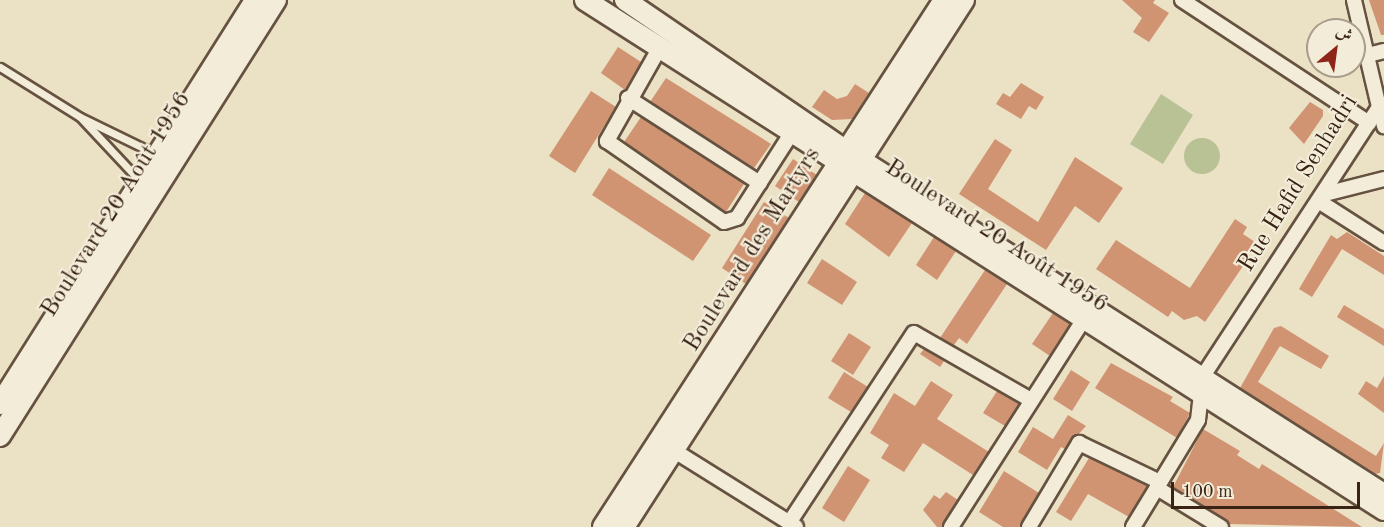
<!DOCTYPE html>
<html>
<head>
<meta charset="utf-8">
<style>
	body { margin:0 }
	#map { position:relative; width:1384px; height:527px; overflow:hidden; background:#ebe1c5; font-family:"Old Standard TT",Amiri,serif }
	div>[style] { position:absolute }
	.green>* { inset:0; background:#b9c294 }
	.round { border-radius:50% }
	.building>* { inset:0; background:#d09473 }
	.roads { filter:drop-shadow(2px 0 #665240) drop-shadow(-2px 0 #665240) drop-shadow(0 2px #665240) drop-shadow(0 -2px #665240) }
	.lane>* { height:7px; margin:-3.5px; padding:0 3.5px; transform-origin:3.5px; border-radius:3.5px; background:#f2ecd9 }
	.street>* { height:14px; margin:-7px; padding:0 7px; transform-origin:7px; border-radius:7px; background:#f2ecd9 }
	.secondary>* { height:20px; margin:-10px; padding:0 10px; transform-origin:10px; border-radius:10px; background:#f2ecd9 }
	span { translate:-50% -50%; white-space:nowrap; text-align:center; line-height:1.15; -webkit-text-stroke:4.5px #f2ecd9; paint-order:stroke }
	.street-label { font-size:24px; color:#392314 }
	.north { position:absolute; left:1306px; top:18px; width:60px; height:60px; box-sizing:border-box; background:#f2ecd9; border:2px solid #a89c8a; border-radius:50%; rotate:29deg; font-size:16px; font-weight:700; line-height:24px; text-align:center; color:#392314 }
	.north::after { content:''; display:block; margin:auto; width:21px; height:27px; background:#8f2418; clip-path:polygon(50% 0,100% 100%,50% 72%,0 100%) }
	.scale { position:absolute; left:1171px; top:482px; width:189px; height:27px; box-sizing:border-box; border:3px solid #392314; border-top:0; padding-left:8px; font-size:18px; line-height:21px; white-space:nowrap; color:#392314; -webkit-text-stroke:4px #f2ecd9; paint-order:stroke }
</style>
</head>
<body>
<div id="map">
	<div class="green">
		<i style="clip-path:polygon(1161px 94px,1193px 115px,1163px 164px,1130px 144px)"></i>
		<i class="round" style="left:1184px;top:138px;width:36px;height:36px"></i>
	</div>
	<div class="building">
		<i style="clip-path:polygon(1122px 0,1155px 0,1153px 3px,1169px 13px,1149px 42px,1133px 32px,1142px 18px)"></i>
		<i style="clip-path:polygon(1369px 0,1384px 0,1384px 35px,1381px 35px)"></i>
		<i style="clip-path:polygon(618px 47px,641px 62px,625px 90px,601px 73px)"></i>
		<i style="clip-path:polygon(666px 78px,771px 144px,754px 168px,650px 102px)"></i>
		<i style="clip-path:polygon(1021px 83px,1044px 97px,1036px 110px,1029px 106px,1021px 119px,996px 104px,1003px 93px,1010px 97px)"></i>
		<i style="clip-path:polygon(855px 84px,869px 93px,852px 119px,832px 120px,812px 107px,824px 90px,837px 99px,847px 96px)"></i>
		<i style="clip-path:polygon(591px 91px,616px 107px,575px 173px,549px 156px)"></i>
		<i style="clip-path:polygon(1310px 102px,1323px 110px,1323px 116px,1304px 144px,1289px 128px)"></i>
		<i style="clip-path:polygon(641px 117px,744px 184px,726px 212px,624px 142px)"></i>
		<i style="clip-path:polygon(995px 139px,1012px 150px,988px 189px,1038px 222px,1075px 157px,1123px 188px,1099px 223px,1075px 206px,1046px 250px,959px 194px)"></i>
		<i style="clip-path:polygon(793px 159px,817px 175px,799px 202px,775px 186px)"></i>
		<i style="clip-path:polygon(609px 168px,711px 235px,693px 261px,592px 195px)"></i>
		<i style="clip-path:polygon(865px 193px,912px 223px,889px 257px,845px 224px)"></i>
		<i style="clip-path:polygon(764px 202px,789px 218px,746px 284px,722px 268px)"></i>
		<i style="clip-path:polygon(1235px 219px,1247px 227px,1243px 234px,1258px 244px,1205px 322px,1197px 316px,1184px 320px,1172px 311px,1168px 317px,1096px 269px,1116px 240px,1190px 288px)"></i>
		<i style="clip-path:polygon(1347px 232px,1384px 256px,1384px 275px,1342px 249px,1312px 297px,1299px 289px,1331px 235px,1337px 239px)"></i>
		<i style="clip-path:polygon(934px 237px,956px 251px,937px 280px,916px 265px)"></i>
		<i style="clip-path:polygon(822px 259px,857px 282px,842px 305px,807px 283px)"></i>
		<i style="clip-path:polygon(985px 270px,1007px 284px,967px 344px,959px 338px,954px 345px,940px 338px)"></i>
		<i style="clip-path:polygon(1344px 305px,1384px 329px,1384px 346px,1337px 317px)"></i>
		<i style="clip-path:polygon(1053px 313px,1070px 324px,1050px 356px,1032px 344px)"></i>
		<i style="clip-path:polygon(1281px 326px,1329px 356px,1321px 369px,1280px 346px,1258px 382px,1376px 456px,1384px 443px,1380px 473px,1375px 474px,1240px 388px,1274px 328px)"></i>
		<i style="clip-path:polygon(849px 333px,871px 347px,853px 375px,831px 361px)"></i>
		<i style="clip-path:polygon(924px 349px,944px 361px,940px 367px,920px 354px)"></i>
		<i style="clip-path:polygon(1111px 363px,1173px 397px,1170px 401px,1190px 413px,1177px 438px,1095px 388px)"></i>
		<i style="clip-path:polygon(1071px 370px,1090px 382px,1072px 411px,1053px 399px)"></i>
		<i style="clip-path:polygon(844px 372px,868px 387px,851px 412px,828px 398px)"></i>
		<i style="clip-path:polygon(1384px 376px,1384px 413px,1358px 394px,1366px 381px,1377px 388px)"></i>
		<i style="clip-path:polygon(931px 381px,953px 395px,937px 419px,989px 452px,973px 475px,923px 443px,904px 472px,881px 458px,889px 445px,870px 433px,894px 393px,915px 406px)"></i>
		<i style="clip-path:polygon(997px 391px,1019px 404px,1005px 426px,983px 413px)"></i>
		<i style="clip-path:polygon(1068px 415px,1086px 426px,1065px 449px,1061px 447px,1047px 470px,1018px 452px,1033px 427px,1053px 439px)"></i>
		<i style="clip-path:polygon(1203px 429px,1240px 451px,1237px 455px,1259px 469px,1262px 464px,1362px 527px,1229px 524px,1173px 487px)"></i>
		<i style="clip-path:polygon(1089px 458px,1147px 486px,1129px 517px,1088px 494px,1071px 521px,1056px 512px)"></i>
		<i style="clip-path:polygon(848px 466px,870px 480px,844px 522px,822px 508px)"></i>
		<i style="clip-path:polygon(1004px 471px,1039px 493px,1020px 527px,1003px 527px,979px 512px)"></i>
		<i style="clip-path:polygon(946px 492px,958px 500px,942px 527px,937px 527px,923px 510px,934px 495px,940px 499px)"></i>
	</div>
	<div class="roads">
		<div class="lane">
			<i style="left:0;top:67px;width:94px;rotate:32deg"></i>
			<i style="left:80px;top:117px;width:85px;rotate:26deg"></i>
			<i style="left:82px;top:119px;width:85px;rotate:46.9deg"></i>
		</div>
		<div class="street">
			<i style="left:1182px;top:0;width:224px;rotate:33.3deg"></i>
			<i style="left:659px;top:49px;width:106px;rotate:119.5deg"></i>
			<i style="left:607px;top:141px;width:142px;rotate:34.7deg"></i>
			<i style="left:724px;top:222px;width:14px;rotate:-17deg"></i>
			<i style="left:737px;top:218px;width:100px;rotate:-57.3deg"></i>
			<i style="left:1368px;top:55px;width:16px;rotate:-14deg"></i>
			<i style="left:628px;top:98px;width:157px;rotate:32.8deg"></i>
			<i style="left:1379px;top:107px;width:20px;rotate:75deg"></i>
			<i style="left:1325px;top:194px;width:61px;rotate:-14.3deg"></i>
			<i style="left:1320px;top:202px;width:76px;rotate:32.6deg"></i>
			<i style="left:673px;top:450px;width:145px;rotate:32deg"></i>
			<i style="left:1157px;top:488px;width:75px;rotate:31.4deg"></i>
			<i style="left:789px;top:523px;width:227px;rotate:-56.7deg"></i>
			<i style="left:914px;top:333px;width:135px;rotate:29.8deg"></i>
			<i style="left:951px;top:527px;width:243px;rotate:-57.4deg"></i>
			<i style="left:1029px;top:527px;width:98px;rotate:-59.2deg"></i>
			<i style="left:1079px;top:443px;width:90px;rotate:25.7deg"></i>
			<i style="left:1133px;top:527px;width:125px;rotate:-58.7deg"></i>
			<i style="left:1198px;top:420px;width:44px;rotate:-83.5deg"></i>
			<i style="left:1203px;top:376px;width:321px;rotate:-56.8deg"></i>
			<i style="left:1379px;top:107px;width:110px;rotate:-103.2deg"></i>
		</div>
		<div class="secondary">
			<i style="left:585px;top:0;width:948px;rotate:32.55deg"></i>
			<i style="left:625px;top:0;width:266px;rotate:34.3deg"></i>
			<i style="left:845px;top:150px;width:639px;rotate:32.55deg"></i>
			<i style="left:0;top:404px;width:478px;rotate:-57.7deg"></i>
			<i style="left:0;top:436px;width:516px;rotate:-57.67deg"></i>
			<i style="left:603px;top:527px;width:628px;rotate:-57.09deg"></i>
			<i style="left:624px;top:527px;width:627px;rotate:-57.17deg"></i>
		</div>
	</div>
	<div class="street-label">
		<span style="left:1299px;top:184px;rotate:-58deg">Rue Hafid Senhadri</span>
		<span style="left:117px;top:205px;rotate:-58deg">Boulevard 20 Août 1956</span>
		<span style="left:996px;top:237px;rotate:33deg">Boulevard 20 Août 1956</span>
		<span style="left:753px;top:250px;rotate:-58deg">Boulevard des Martyrs</span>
	</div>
	<div class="north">ش</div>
	<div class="scale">100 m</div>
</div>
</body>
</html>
